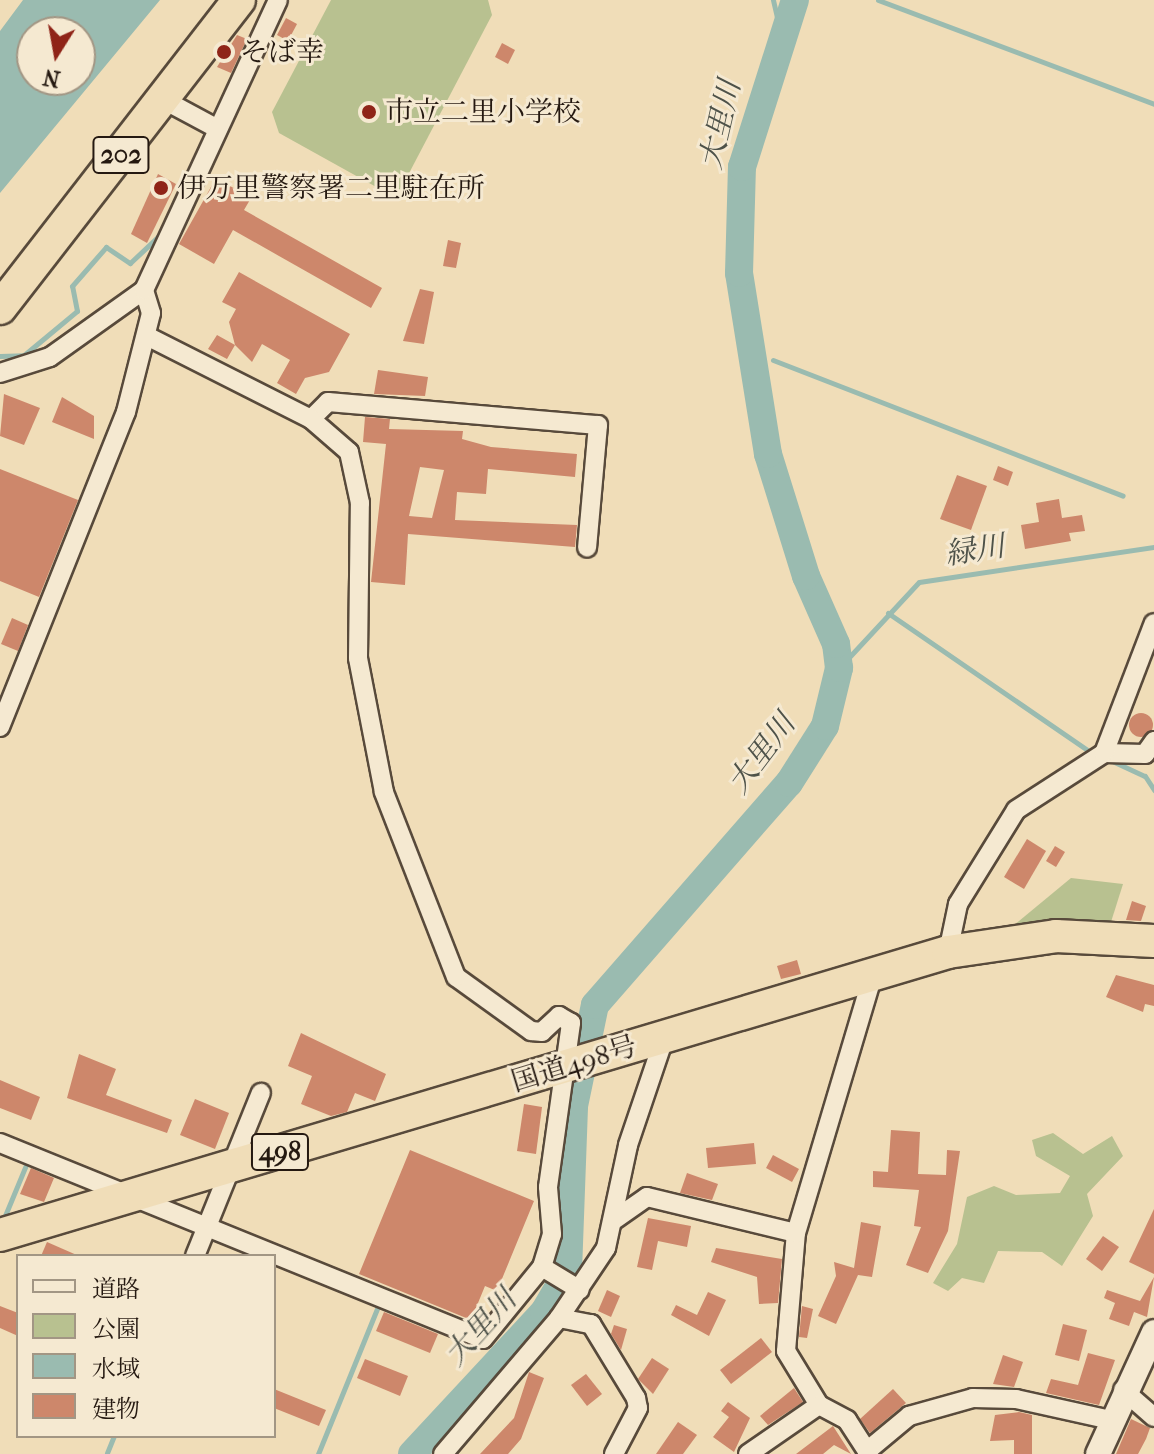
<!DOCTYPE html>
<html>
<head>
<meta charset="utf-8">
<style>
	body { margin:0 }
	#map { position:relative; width:1154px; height:1454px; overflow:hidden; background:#f0ddb8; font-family:"IM FELL French Canon","Noto Serif JP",serif }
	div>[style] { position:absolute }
	.green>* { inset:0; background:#b8c190 }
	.water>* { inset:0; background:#9abbb0 }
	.stream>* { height:5px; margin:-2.5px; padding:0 2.5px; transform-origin:2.5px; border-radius:2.5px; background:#9abbb0 }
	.river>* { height:28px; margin:-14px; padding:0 14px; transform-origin:14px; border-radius:14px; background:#9abbb0 }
	.building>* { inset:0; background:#cd876b }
	.round { border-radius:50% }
	.roads { filter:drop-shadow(2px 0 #584a3b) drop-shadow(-2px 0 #584a3b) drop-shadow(0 2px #584a3b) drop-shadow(0 -2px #584a3b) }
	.street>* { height:18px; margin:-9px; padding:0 9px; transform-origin:9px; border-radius:9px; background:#f5e9d1 }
	.secondary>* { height:24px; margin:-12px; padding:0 12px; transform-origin:12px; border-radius:12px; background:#f5e9d1 }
	.highway>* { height:32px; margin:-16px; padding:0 16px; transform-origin:16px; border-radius:16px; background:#f0ddb8 }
	.dots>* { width:22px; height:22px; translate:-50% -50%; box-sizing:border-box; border:4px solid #f5e9d1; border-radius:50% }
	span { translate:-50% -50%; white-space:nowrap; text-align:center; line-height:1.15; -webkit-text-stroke:6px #f5e9d1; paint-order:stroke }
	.shield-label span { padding:2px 6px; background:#f5e9d1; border:2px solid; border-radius:6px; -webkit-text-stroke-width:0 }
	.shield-label { font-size:26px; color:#251911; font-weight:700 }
	.poi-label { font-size:28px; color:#251911 }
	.left { translate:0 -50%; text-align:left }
	.street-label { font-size:28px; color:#251911 }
	.water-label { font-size:30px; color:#4e5249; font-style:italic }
	.legend { position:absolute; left:16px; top:1254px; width:260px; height:184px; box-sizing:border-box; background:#f5e9d1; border:2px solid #a29684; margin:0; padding:10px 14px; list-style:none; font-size:24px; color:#251911 }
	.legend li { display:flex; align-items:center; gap:16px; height:40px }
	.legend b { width:40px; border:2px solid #a29684 }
	.north { position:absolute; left:16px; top:16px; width:80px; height:80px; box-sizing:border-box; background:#f5e9d1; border:2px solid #a29684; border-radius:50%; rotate:191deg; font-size:22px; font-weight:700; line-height:32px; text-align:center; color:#251911 }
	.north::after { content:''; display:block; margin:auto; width:28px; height:36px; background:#8f2418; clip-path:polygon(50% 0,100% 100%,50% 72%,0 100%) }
</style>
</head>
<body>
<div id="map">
	<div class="green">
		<i style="clip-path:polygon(331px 0,488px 0,492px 15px,396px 198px,279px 133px,272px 112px)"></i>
		<i style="clip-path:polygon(1071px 878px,1123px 884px,1111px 922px,1013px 926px)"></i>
		<i style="clip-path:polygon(1053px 1133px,1083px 1154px,1112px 1136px,1123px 1156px,1087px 1194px,1093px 1216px,1062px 1266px,1042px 1252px,998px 1251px,984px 1283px,962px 1278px,948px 1291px,933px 1283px,957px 1244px,967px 1197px,994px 1186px,1016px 1195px,1060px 1193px,1070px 1176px,1036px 1156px,1032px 1140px)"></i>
	</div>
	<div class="water">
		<i style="clip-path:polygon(evenodd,23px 0,160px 0,0 193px,0 31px,23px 0,32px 32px,80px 32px,80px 80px,32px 80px,32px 32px)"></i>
	</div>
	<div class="stream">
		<i style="left:773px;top:0;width:32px;rotate:77deg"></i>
		<i style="left:878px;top:0;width:295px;rotate:20.6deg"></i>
		<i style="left:0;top:356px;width:24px;rotate:-2deg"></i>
		<i style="left:24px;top:355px;width:69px;rotate:-39.7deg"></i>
		<i style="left:77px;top:311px;width:25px;rotate:-101deg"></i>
		<i style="left:72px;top:286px;width:52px;rotate:-48.9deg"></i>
		<i style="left:106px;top:247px;width:29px;rotate:34deg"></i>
		<i style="left:130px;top:263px;width:45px;rotate:-43.2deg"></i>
		<i style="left:773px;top:360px;width:375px;rotate:21.2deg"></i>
		<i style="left:888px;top:613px;width:249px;rotate:34.5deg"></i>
		<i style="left:839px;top:668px;width:117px;rotate:-47.1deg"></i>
		<i style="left:919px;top:582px;width:238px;rotate:-8.5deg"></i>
		<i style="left:1110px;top:760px;width:38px;rotate:25deg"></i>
		<i style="left:1145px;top:776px;width:17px;rotate:57deg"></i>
		<i style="left:4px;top:1218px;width:57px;rotate:-67.5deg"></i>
		<i style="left:107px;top:1453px;width:18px;rotate:-68deg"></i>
		<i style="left:318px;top:1454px;width:157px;rotate:-67.9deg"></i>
	</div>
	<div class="river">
		<i style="left:412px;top:1454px;width:194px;rotate:-47.1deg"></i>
		<i style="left:544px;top:1312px;width:48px;rotate:-59.7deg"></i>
		<i style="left:568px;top:1271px;width:165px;rotate:-87.9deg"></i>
		<i style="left:574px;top:1106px;width:103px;rotate:-78.3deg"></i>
		<i style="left:595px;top:1005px;width:295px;rotate:-48.9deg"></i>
		<i style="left:789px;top:783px;width:67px;rotate:-57.7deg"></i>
		<i style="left:825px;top:726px;width:60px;rotate:-76.4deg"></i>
		<i style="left:839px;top:668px;width:24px;rotate:-97deg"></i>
		<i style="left:836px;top:644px;width:74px;rotate:-113.8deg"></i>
		<i style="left:806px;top:576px;width:128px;rotate:-107.3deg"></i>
		<i style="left:768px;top:454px;width:183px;rotate:-99.1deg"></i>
		<i style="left:739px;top:273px;width:106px;rotate:-88.4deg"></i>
		<i style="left:742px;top:167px;width:175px;rotate:-72.4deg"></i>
	</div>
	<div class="building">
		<i style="clip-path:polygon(286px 18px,297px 24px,288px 41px,277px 35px)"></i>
		<i style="clip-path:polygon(237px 35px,247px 39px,231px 73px,217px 67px)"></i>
		<i style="clip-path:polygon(502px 43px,515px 50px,508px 64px,495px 57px)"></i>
		<i style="clip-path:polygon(158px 174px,176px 184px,147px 243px,131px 234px)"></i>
		<i style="clip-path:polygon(216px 178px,251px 198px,244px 210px,382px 288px,371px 308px,233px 230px,214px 264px,179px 244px)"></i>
		<i style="clip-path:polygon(448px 240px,461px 243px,456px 268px,443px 266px)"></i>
		<i style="clip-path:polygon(239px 272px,350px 334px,329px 372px,305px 378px,296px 394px,277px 383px,290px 360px,262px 344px,252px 362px,235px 345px,227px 359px,208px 349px,217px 335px,235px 345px,229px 322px,236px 309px,222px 302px)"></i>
		<i style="clip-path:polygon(420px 289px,434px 292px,424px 344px,403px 341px)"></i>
		<i style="clip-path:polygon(378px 370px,428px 377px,425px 396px,374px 394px)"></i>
		<i style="clip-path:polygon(4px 394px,40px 408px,24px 445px,0 436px)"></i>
		<i style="clip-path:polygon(62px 397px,94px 416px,94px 439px,52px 422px)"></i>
		<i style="clip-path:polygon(evenodd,365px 417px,390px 419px,389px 429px,463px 431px,462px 439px,491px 447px,577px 454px,575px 477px,488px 469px,486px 494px,457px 492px,455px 520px,577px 525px,575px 547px,408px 534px,405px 585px,371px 582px,386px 444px,363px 442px,365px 417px,420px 467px,444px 470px,432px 518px,409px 516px,420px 467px)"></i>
		<i style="clip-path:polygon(998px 466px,1013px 472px,1008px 486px,993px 480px)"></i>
		<i style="clip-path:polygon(0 469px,78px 500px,39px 597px,0 581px)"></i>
		<i style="clip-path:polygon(957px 475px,987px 486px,971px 530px,940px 519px)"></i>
		<i style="clip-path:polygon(1059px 499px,1062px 518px,1082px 515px,1085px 531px,1069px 533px,1071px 541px,1025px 549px,1021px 525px,1039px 522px,1036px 503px)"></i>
		<i style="clip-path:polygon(12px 618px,28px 625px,18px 651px,1px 644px)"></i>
		<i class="round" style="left:1129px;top:713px;width:24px;height:24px"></i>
		<i style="clip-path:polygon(1027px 839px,1046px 851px,1024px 889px,1004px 877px)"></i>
		<i style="clip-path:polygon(1055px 846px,1065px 852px,1056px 867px,1046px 861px)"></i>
		<i style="clip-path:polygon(1132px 901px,1146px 906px,1141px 921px,1126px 920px)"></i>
		<i style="clip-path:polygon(797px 960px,801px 974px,781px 979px,777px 966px)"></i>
		<i style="clip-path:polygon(1116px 975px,1154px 985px,1154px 1006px,1145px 1004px,1143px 1012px,1106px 997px)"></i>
		<i style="clip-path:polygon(301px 1033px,386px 1074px,375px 1101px,355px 1093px,347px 1112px,331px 1116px,301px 1104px,312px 1076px,288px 1066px)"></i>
		<i style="clip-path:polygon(79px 1054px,116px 1069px,106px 1095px,172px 1120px,167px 1133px,67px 1098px)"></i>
		<i style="clip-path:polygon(0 1080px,40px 1097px,31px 1120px,0 1108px)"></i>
		<i style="clip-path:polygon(195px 1099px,229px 1113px,215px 1149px,180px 1135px)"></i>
		<i style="clip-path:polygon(524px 1104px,542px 1107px,536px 1154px,517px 1151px)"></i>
		<i style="clip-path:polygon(891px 1130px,920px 1132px,918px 1174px,946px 1175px,947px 1150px,960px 1151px,948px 1231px,928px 1273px,906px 1265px,921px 1227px,914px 1226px,919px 1190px,873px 1187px,873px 1171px,888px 1172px)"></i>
		<i style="clip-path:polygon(754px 1143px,756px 1164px,708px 1168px,706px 1148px)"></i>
		<i style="clip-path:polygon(410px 1150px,534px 1201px,497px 1291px,485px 1286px,471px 1320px,359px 1274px)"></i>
		<i style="clip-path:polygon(773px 1155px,799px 1169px,792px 1182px,766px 1168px)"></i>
		<i style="clip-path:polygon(31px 1168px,54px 1178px,44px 1202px,20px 1194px)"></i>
		<i style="clip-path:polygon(687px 1173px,718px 1184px,712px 1200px,680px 1193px)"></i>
		<i style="clip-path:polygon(1154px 1209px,1154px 1274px,1129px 1262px)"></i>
		<i style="clip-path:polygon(648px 1218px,691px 1226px,687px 1247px,658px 1241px,652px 1270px,637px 1267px)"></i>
		<i style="clip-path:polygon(861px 1222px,881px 1226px,872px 1277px,858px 1275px,836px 1324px,818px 1316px,836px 1276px,834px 1262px,854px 1268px)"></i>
		<i style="clip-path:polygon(1103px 1236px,1119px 1247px,1102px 1271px,1086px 1259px)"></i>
		<i style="clip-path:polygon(47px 1242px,79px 1256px,41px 1256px)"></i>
		<i style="clip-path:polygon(716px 1248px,782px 1259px,778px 1303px,759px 1304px,757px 1277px,711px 1262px)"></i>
		<i style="clip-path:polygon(1154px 1277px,1147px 1317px,1134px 1312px,1129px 1326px,1109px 1319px,1115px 1303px,1104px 1298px,1107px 1290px,1140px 1301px)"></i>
		<i style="clip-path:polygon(607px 1290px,620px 1296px,611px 1317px,598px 1311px)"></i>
		<i style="clip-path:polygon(708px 1292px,726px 1300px,709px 1336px,671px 1315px,676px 1305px,697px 1315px)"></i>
		<i style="clip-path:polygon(0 1306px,18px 1313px,18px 1336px,0 1328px)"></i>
		<i style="clip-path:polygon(802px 1306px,813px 1309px,807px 1338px,799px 1337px)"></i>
		<i style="clip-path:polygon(384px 1312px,438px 1334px,430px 1353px,376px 1331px)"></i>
		<i style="clip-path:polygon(1063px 1324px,1087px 1330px,1079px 1361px,1055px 1355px)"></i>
		<i style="clip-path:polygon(614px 1325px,627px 1329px,621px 1350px,611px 1334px)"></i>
		<i style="clip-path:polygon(761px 1338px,772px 1352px,731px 1384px,720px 1370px)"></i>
		<i style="clip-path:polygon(1088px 1353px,1115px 1360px,1099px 1405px,1046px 1393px,1051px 1379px,1078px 1385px)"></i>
		<i style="clip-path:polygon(1003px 1355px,1023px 1362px,1014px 1387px,993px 1384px)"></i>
		<i style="clip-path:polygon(652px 1358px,669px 1369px,653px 1394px,638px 1379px)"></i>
		<i style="clip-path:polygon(365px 1359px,408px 1376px,400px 1396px,357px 1378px)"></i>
		<i style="clip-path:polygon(529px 1372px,544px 1378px,521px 1439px,508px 1454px,480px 1454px,514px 1418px)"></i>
		<i style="clip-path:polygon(586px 1374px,602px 1394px,587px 1406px,571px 1385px)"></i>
		<i style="clip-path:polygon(794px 1388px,803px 1402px,768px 1425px,760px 1416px)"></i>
		<i style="clip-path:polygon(274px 1389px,326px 1410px,319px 1426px,274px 1408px)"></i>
		<i style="clip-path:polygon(893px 1389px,906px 1403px,870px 1433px,860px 1419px)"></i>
		<i style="clip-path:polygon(728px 1402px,750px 1418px,734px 1452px,713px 1437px,729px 1417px,721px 1411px)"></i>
		<i style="clip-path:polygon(1019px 1412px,1032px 1415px,1032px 1454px,1014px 1454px,1014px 1440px,990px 1441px,995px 1415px)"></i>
		<i style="clip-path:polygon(1131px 1419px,1150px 1428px,1146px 1439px,1138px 1454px,1116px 1454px)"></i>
		<i style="clip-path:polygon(678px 1422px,697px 1435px,683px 1454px,656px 1454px)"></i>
		<i style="clip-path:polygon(833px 1426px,851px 1454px,834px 1445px,823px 1454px,796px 1454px)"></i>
	</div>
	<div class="roads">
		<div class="street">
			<i style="left:164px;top:100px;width:61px;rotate:28.2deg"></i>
			<i style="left:0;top:373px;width:52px;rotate:-17.7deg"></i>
			<i style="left:50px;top:357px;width:115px;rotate:-35.5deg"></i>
			<i style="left:311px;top:419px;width:24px;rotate:-45deg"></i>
			<i style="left:328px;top:402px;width:271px;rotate:4.9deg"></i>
			<i style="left:598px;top:425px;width:123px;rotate:95.1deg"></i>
			<i style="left:0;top:727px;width:339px;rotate:-68.2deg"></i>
			<i style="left:126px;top:412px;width:102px;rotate:-75.8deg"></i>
			<i style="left:151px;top:313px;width:24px;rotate:-107deg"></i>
			<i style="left:144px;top:290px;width:319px;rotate:-65.2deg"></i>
			<i style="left:1104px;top:753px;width:41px;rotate:1.4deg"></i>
			<i style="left:1145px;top:754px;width:16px;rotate:-55deg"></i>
			<i style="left:948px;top:952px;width:49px;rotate:-78.2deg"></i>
			<i style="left:958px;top:904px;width:110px;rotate:-58.3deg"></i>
			<i style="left:1016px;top:810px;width:105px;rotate:-32.9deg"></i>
			<i style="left:1104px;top:753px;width:139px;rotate:-69deg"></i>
			<i style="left:0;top:1143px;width:521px;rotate:22.09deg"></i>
			<i style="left:483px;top:1339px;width:93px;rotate:-50.7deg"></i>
			<i style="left:542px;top:1267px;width:34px;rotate:-73deg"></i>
			<i style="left:552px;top:1234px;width:47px;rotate:-94.9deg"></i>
			<i style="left:548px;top:1187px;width:166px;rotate:-82deg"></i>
			<i style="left:571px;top:1023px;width:14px;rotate:-150deg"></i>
			<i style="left:559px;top:1016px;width:23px;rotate:137deg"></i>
			<i style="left:542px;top:1032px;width:11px;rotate:-175deg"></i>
			<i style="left:531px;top:1031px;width:92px;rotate:-144.2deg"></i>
			<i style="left:456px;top:977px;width:199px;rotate:-111.3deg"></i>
			<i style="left:384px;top:792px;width:136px;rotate:-101deg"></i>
			<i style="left:358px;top:658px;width:155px;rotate:-89.3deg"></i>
			<i style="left:360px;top:503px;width:52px;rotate:-102.2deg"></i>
			<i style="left:349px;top:452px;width:50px;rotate:-139deg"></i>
			<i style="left:311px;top:419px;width:184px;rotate:-153.2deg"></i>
			<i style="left:614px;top:1220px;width:40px;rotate:-34.9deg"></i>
			<i style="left:647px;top:1197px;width:153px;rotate:13.6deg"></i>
			<i style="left:195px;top:1256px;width:176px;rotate:-68deg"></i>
			<i style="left:542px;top:1267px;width:44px;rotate:31.2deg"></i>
			<i style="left:559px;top:1318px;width:33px;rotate:11deg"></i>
			<i style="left:591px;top:1324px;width:87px;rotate:58.7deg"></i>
			<i style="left:636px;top:1398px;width:10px;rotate:79deg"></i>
			<i style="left:638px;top:1408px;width:52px;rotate:117.6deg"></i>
			<i style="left:1123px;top:1390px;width:41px;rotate:41.1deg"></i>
			<i style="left:819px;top:1405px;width:63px;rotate:-121.4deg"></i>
			<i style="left:786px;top:1351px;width:118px;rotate:-85.2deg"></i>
			<i style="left:796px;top:1233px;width:270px;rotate:-73.4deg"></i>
			<i style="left:867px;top:1451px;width:55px;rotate:-39.8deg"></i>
			<i style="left:909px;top:1416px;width:66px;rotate:-15.7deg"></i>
			<i style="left:973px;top:1398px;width:43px;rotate:1.3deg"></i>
			<i style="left:1016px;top:1399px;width:97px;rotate:12.5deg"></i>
			<i style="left:443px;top:1454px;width:179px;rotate:-49.5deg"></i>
			<i style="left:559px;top:1318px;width:84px;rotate:-56.1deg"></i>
			<i style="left:606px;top:1248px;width:105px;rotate:-77.9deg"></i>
			<i style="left:628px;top:1145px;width:115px;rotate:-71.3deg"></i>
			<i style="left:748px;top:1454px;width:86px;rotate:-34.6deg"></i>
			<i style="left:819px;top:1405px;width:32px;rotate:28deg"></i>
			<i style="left:847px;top:1420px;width:40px;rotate:57.1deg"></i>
		</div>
		<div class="secondary">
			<i style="left:1098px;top:1454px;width:134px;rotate:-65.3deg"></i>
		</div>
		<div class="highway">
			<i style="left:0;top:308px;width:390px;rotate:-52.2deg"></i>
			<i style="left:0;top:1235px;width:989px;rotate:-16.62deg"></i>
			<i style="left:948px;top:952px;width:109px;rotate:-8.4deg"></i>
			<i style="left:1056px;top:936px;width:98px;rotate:2.9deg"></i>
		</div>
	</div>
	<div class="dots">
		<i style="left:224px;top:52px;background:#8f2418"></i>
		<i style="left:369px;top:112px;background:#8f2418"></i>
		<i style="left:161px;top:188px;background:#8f2418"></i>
	</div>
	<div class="shield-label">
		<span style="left:121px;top:155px">202</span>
		<span style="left:280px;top:1152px">498</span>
	</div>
	<div class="poi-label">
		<span class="left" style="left:240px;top:52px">そば幸</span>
		<span class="left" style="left:385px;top:112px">市立二里小学校</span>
		<span class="left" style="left:177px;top:188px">伊万里警察署二里駐在所</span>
	</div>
	<div class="street-label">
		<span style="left:574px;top:1064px;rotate:-17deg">国道498号</span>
	</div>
	<div class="water-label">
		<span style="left:721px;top:125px;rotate:-77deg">大里川</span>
		<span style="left:975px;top:551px;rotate:-9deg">緑川</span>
		<span style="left:762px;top:754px;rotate:-53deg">大里川</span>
		<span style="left:481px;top:1328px;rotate:-48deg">大里川</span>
	</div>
	<ul class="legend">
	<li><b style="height:10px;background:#f5e9d1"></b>道路</li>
	<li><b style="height:22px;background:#b8c190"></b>公園</li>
	<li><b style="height:22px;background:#9abbb0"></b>水域</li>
	<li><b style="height:22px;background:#cd876b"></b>建物</li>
	</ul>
	<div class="north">N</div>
</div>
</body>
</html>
